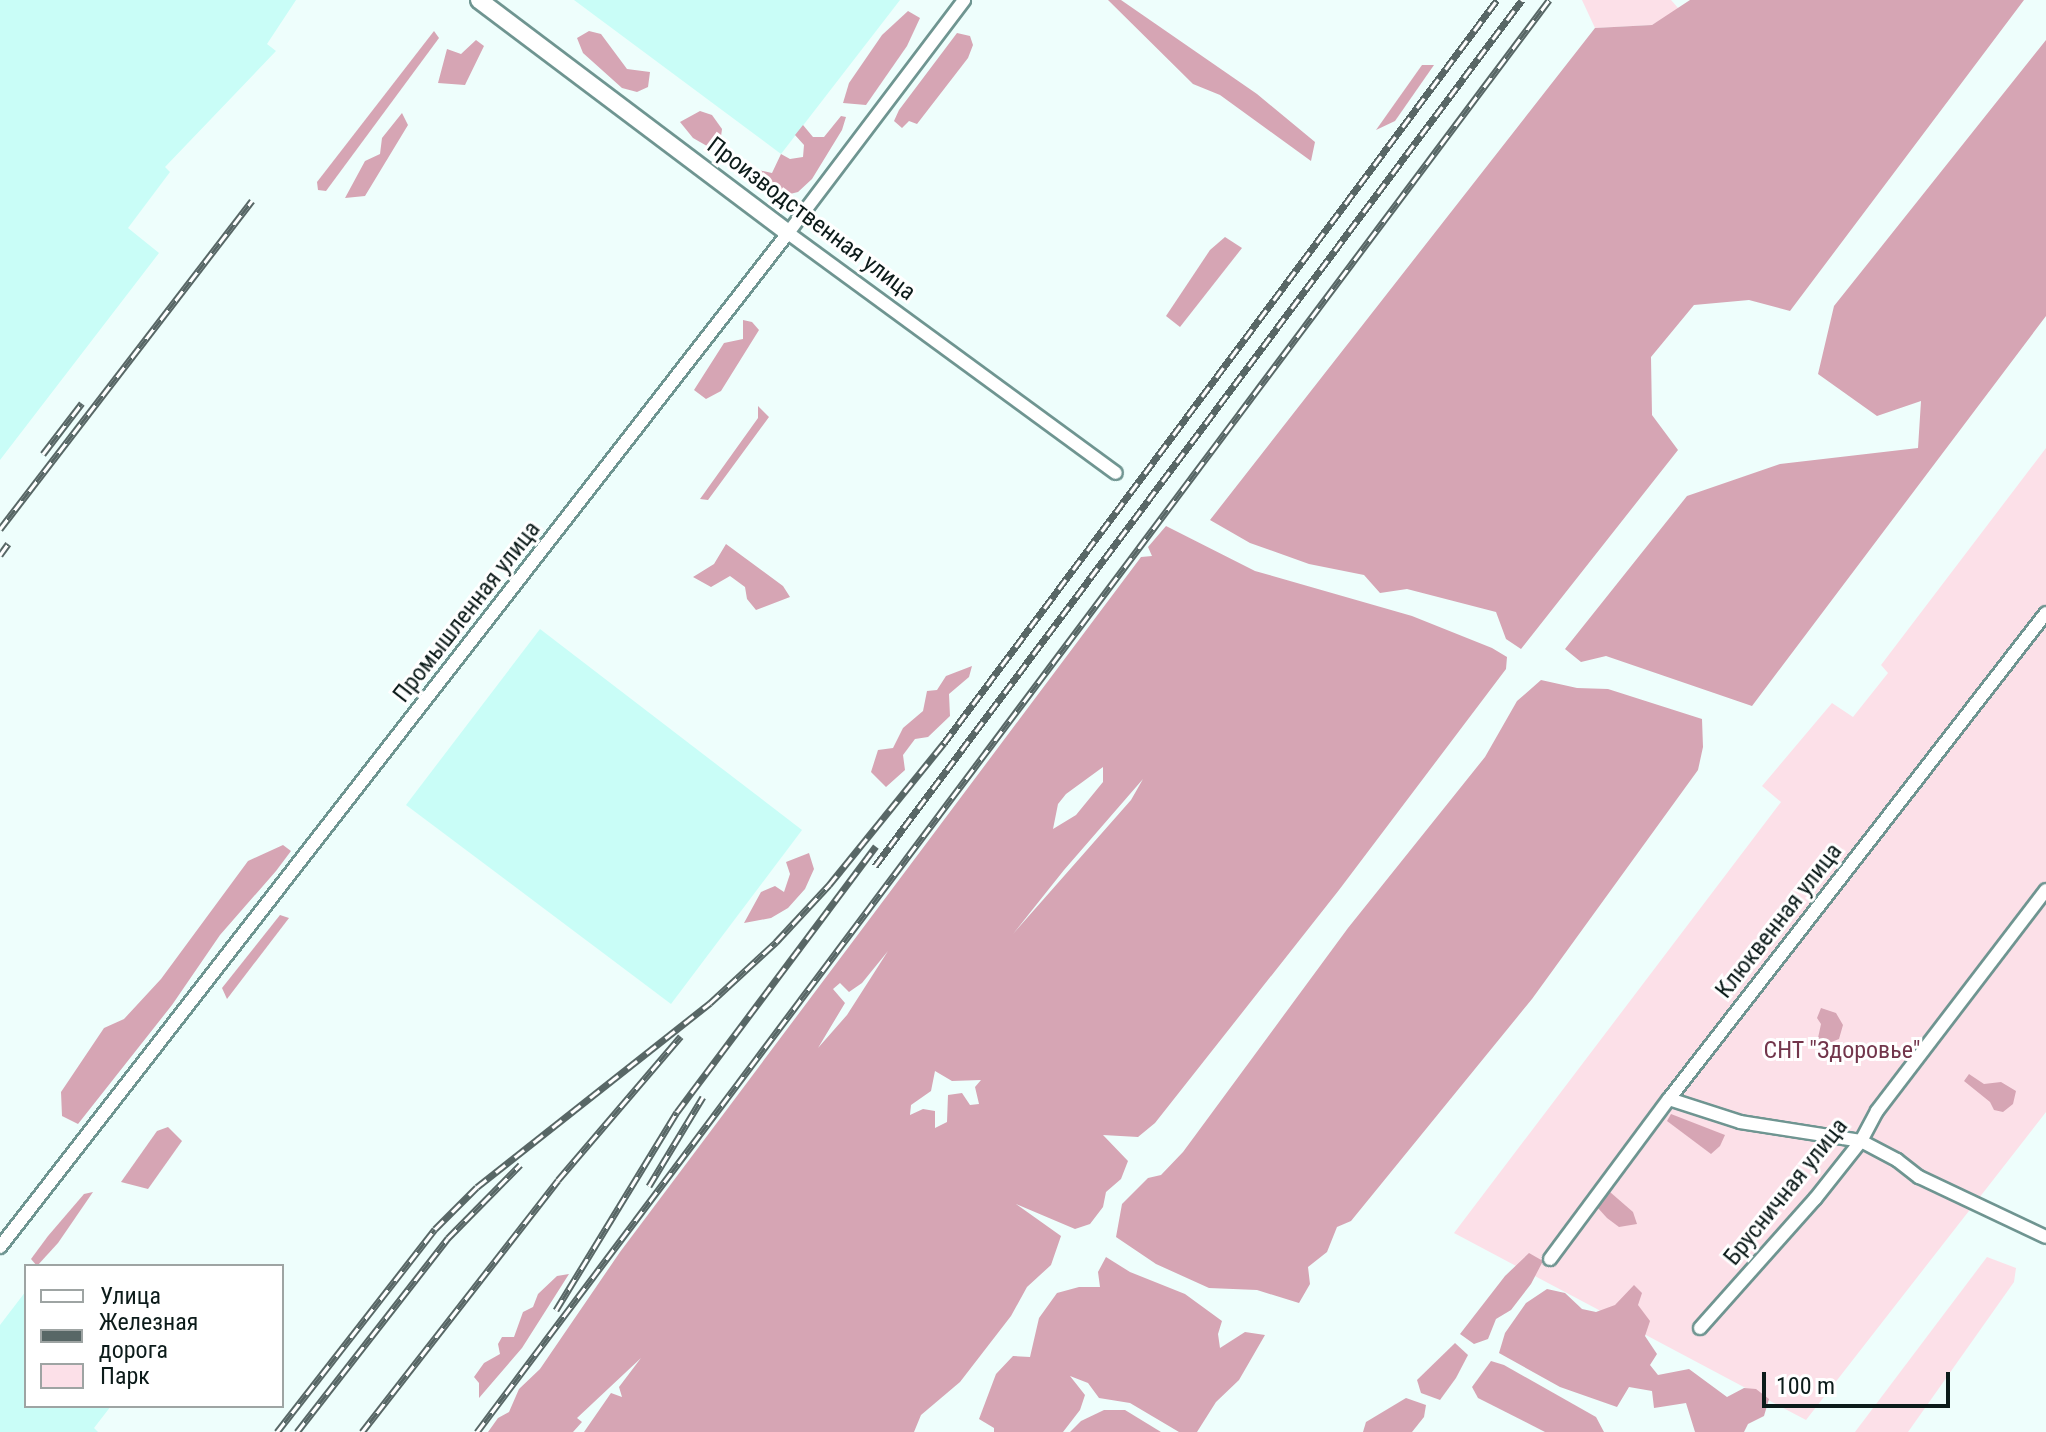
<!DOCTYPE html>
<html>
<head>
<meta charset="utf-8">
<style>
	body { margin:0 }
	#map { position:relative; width:2046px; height:1432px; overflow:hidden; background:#eefefc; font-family:"Roboto Condensed",sans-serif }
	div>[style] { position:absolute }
	.built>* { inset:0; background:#c9fdf7 }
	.green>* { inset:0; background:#fce0e8 }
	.forest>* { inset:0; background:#d6a5b4 }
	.roads { filter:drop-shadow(2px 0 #6f9591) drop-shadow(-2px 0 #6f9591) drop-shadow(0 2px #6f9591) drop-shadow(0 -2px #6f9591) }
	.minor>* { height:12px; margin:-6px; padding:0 6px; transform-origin:6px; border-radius:6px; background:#fff }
	.tertiary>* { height:16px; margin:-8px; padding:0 8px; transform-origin:8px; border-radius:8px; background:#fff }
	.rail>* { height:7px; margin-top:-3.5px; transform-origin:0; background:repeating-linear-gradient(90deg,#fff 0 12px,#586766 0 24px); box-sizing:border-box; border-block:2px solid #586766 }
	span { translate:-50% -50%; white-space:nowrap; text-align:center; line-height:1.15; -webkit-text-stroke:6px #fff; paint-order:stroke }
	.street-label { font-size:24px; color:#0c1b1a }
	.park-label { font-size:24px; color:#72354b }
	.legend { position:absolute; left:24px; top:1264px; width:260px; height:144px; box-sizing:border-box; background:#fff; border:2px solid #9ea4a3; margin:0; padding:10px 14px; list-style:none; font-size:24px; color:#0c1b1a }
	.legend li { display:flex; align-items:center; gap:16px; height:40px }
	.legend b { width:40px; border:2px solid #9ea4a3 }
	.scale { position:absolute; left:1762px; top:1372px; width:188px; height:36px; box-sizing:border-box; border:4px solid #0c1b1a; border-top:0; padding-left:10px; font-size:24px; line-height:28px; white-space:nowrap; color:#0c1b1a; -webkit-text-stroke:6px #fff; paint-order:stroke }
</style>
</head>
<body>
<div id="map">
	<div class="built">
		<i style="clip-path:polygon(0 0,296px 0,267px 44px,276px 51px,165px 167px,170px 172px,128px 228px,159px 253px,0 460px)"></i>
		<i style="clip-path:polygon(574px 0,900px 0,781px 154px)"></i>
		<i style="clip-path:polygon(540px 629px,802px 830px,671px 1004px,406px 805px)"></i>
		<i style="clip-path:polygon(26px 1291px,26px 1406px,111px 1406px,94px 1428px,98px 1432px,0 1432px,0 1325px)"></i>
	</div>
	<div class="green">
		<i style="clip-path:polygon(1582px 0,1671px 0,1679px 9px,1652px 25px,1595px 28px)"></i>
		<i style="clip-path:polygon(2046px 448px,2046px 1112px,1806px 1420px,1454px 1233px,1781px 802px,1762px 786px,1832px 703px,1853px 717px,1888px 673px,1881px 665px)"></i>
		<i style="clip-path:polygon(1987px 1257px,2016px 1268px,2014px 1282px,1908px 1432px,1855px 1432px)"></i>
	</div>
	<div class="forest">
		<i style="clip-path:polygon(1108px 0,1121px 0,1257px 94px,1315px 142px,1311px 161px,1220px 95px,1193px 84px)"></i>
		<i style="clip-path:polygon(1690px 0,2024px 0,1790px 311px,1749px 300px,1694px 305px,1651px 357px,1652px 415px,1678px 450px,1521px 649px,1506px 639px,1496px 612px,1407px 589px,1380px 593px,1364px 575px,1309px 564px,1250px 543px,1210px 520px,1595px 28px,1652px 25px)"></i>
		<i style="clip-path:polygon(908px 11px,920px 18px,907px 46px,866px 105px,843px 103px,849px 83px,882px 35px)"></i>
		<i style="clip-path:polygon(434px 31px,439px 38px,326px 191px,318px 190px,317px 182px)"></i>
		<i style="clip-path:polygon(589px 31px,601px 34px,627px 69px,650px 72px,648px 87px,637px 92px,622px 88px,583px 53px,577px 38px)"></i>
		<i style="clip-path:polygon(957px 33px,970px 36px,973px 45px,968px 58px,917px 124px,909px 121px,902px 128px,894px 121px,899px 110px)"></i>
		<i style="clip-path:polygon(476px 40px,484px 46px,465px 85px,438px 83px,447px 49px,461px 54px)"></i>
		<i style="clip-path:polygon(2046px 40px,2046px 316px,1752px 706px,1606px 656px,1581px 662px,1565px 649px,1687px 496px,1780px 464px,1918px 448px,1921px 401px,1877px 416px,1818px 374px,1834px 306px)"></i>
		<i style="clip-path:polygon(1422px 65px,1434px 65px,1395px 121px,1376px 130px)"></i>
		<i style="clip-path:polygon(700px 111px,712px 115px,722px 129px,720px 144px,707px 146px,693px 138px,680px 122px)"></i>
		<i style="clip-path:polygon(402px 113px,408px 125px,365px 196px,345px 198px,365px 161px,380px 154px,382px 138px)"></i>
		<i style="clip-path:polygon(841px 116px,846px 117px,842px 130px,812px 179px,798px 192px,782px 196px,768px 195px,744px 177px,744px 167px,772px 173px,781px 154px,790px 159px,803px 157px,804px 145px,795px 135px,803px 125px,813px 137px,824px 137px)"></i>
		<i style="clip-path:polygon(1225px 237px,1242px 248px,1180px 327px,1166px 316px,1210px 250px)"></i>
		<i style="clip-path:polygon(743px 320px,752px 322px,759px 330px,721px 391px,706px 399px,694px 390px,724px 343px,743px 339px)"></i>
		<i style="clip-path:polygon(758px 406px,769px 417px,708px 500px,700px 499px,758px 418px)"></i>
		<i style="clip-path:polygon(evenodd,1166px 526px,1255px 571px,1412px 616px,1492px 648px,1507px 657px,1506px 669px,1339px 890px,1155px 1123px,1138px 1137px,1103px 1135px,1128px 1161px,1121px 1179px,1106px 1192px,1103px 1207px,1090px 1224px,1075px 1229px,1016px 1204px,1061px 1236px,1051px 1265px,1027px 1287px,1011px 1316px,960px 1382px,921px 1415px,914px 1432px,584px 1432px,611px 1393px,622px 1397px,619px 1387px,641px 1358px,577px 1418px,582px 1422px,573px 1432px,488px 1432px,498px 1418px,509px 1412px,519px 1389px,540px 1369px,620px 1252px,1141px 557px,1152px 556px,1148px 547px,1166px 526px,1103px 767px,1103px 782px,1076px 815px,1053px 829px,1058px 804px,1066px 794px,1103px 767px,1166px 526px,1143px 779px,1131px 800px,1013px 934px,1064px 870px,1143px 779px,1166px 526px,888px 951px,847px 1015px,818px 1048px,845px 1003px,833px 989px,840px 983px,849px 992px,862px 983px,888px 951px,1166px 526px,935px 1071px,952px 1081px,981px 1080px,975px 1087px,979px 1104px,970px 1105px,962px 1093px,948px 1095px,947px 1122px,935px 1128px,935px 1111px,923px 1109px,910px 1115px,911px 1105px,931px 1091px,935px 1071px)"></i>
		<i style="clip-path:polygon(726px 544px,783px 586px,790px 597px,756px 610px,747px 599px,745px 587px,730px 576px,711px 587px,693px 577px,714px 564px)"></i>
		<i style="clip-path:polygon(972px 666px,969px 677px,949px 694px,950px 716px,928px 737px,915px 739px,903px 755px,905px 770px,886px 787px,871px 772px,878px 750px,893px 748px,903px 728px,923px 711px,927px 691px,937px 690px,946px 676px)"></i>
		<i style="clip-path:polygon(1541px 680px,1577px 688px,1608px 689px,1702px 719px,1703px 747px,1698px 770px,1532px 999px,1351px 1221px,1337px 1227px,1327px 1252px,1308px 1267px,1310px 1284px,1299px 1303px,1257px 1290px,1209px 1288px,1156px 1264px,1116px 1237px,1122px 1204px,1148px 1178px,1161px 1175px,1183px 1152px,1348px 928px,1485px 757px,1517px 701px)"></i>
		<i style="clip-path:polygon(283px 845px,291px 851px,276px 871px,220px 935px,172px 1005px,78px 1124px,62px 1116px,61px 1092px,104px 1028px,124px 1019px,161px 979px,248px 861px)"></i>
		<i style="clip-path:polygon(809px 853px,814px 869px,805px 889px,788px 908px,771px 918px,744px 923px,761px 892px,775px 886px,784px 892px,790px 874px,786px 862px)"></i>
		<i style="clip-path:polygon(280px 915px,289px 918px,227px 999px,222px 988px)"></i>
		<i style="clip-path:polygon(1821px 1008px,1836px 1013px,1843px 1025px,1839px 1039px,1824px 1045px,1818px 1038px,1821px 1024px,1817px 1018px)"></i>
		<i style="clip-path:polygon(1969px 1074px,1984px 1084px,2001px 1082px,2016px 1091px,2013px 1104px,2003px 1112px,1994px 1110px,1990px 1102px,1964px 1081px)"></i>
		<i style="clip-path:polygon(1671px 1114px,1725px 1135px,1720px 1146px,1711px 1154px,1667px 1121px)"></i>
		<i style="clip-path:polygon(168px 1127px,182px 1141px,148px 1189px,121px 1182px,157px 1131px)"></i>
		<i style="clip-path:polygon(93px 1192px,58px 1243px,37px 1266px,31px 1259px,48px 1236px,84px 1194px)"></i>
		<i style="clip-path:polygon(1610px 1192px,1633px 1212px,1637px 1224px,1619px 1227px,1607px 1218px,1597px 1207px)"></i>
		<i style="clip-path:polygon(1529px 1253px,1543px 1261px,1531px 1284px,1511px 1310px,1496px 1319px,1488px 1339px,1474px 1344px,1460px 1334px,1505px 1276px)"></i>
		<i style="clip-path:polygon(1106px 1257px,1130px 1272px,1185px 1294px,1222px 1321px,1218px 1334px,1220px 1348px,1245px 1332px,1265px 1335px,1239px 1380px,1216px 1402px,1197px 1432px,1179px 1432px,1130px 1403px,1099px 1398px,1088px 1383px,1070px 1376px,1085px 1395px,1080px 1410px,1063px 1432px,994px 1432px,994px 1428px,979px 1419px,996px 1374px,1013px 1356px,1030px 1357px,1039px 1318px,1057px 1293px,1079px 1287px,1100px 1287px,1098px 1272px)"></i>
		<i style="clip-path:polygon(569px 1274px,522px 1348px,479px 1398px,479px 1383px,474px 1377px,484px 1363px,500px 1354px,498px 1344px,502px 1337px,514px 1337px,523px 1312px,533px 1307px,538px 1294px,557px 1276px)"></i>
		<i style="clip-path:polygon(1634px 1285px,1642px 1293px,1638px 1305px,1650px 1321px,1645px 1336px,1657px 1354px,1650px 1365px,1658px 1375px,1689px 1369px,1727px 1397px,1744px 1388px,1756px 1389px,1769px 1399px,1764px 1416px,1748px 1424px,1744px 1432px,1695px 1432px,1686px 1403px,1654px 1408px,1652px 1391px,1629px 1387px,1617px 1407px,1560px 1387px,1499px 1353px,1505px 1333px,1526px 1303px,1547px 1289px,1565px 1293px,1582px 1309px,1596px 1312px,1615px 1305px)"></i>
		<i style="clip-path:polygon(1455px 1343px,1468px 1355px,1456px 1378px,1440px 1400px,1421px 1393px,1417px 1380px)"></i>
		<i style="clip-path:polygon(1491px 1361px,1504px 1365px,1596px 1417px,1604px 1432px,1545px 1432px,1478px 1398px,1472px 1387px)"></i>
		<i style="clip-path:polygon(1406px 1398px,1426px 1405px,1424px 1417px,1412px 1432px,1363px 1432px,1366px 1422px)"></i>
		<i style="clip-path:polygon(1104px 1410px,1125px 1410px,1161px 1432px,1070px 1432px,1081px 1421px)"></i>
	</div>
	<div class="roads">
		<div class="minor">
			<i style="left:788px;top:233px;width:406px;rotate:36.2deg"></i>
			<i style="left:1669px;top:1099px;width:75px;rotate:17.9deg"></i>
			<i style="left:1740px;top:1122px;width:122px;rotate:8.9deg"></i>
			<i style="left:1861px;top:1141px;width:41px;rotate:27.8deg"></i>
			<i style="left:1897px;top:1160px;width:28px;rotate:38deg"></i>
			<i style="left:1919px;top:1177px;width:140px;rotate:25.3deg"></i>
			<i style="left:0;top:1247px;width:1284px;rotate:-52.15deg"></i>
			<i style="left:788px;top:233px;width:292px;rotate:-52.9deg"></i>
			<i style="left:1550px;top:1259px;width:199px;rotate:-53.4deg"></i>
			<i style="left:1669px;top:1099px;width:615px;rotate:-52.2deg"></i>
			<i style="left:1700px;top:1328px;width:173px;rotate:-48.3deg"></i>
			<i style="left:1815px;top:1199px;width:74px;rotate:-51.6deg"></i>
			<i style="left:1861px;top:1141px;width:34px;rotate:-62deg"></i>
			<i style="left:1877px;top:1111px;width:278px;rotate:-52.6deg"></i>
		</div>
		<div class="tertiary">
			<i style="left:479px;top:0;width:387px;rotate:37deg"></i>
		</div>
	</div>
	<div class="rail">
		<i style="left:43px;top:454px;width:64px;rotate:-52.6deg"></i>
		<i style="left:0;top:529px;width:414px;rotate:-52.5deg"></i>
		<i style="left:0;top:555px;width:14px;rotate:-54deg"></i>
		<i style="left:875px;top:866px;width:1081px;rotate:-53.24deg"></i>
		<i style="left:649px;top:1186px;width:104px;rotate:-58.8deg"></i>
		<i style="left:556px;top:1310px;width:232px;rotate:-58.6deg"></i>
		<i style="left:677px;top:1112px;width:332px;rotate:-53.2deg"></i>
		<i style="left:277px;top:1432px;width:257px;rotate:-52.1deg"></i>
		<i style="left:435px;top:1229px;width:59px;rotate:-45deg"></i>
		<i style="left:477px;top:1187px;width:297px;rotate:-38.3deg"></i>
		<i style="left:710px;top:1003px;width:90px;rotate:-42.7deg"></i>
		<i style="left:776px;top:942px;width:78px;rotate:-47.1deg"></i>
		<i style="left:829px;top:885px;width:183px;rotate:-51deg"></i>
		<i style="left:944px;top:743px;width:926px;rotate:-53.34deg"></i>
		<i style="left:297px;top:1432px;width:246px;rotate:-52.1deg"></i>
		<i style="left:448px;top:1238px;width:103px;rotate:-45.4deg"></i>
		<i style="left:362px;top:1432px;width:319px;rotate:-52.1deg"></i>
		<i style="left:558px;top:1180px;width:189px;rotate:-49.5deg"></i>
		<i style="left:477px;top:1432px;width:1789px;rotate:-53.18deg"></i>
	</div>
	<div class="street-label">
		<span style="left:811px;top:219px;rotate:37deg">Производственная улица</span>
		<span style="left:467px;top:612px;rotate:-52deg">Промышленная улица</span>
		<span style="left:1779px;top:921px;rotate:-52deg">Клюквенная улица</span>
		<span style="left:1786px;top:1192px;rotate:-51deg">Брусничная улица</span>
	</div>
	<div class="park-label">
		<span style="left:1842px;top:1051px">СНТ "Здоровье"</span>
	</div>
	<ul class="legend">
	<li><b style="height:10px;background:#fff"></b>Улица</li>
	<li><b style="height:10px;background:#586766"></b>Железная дорога</li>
	<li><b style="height:22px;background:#fce0e8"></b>Парк</li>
	</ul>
	<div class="scale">100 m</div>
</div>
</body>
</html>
